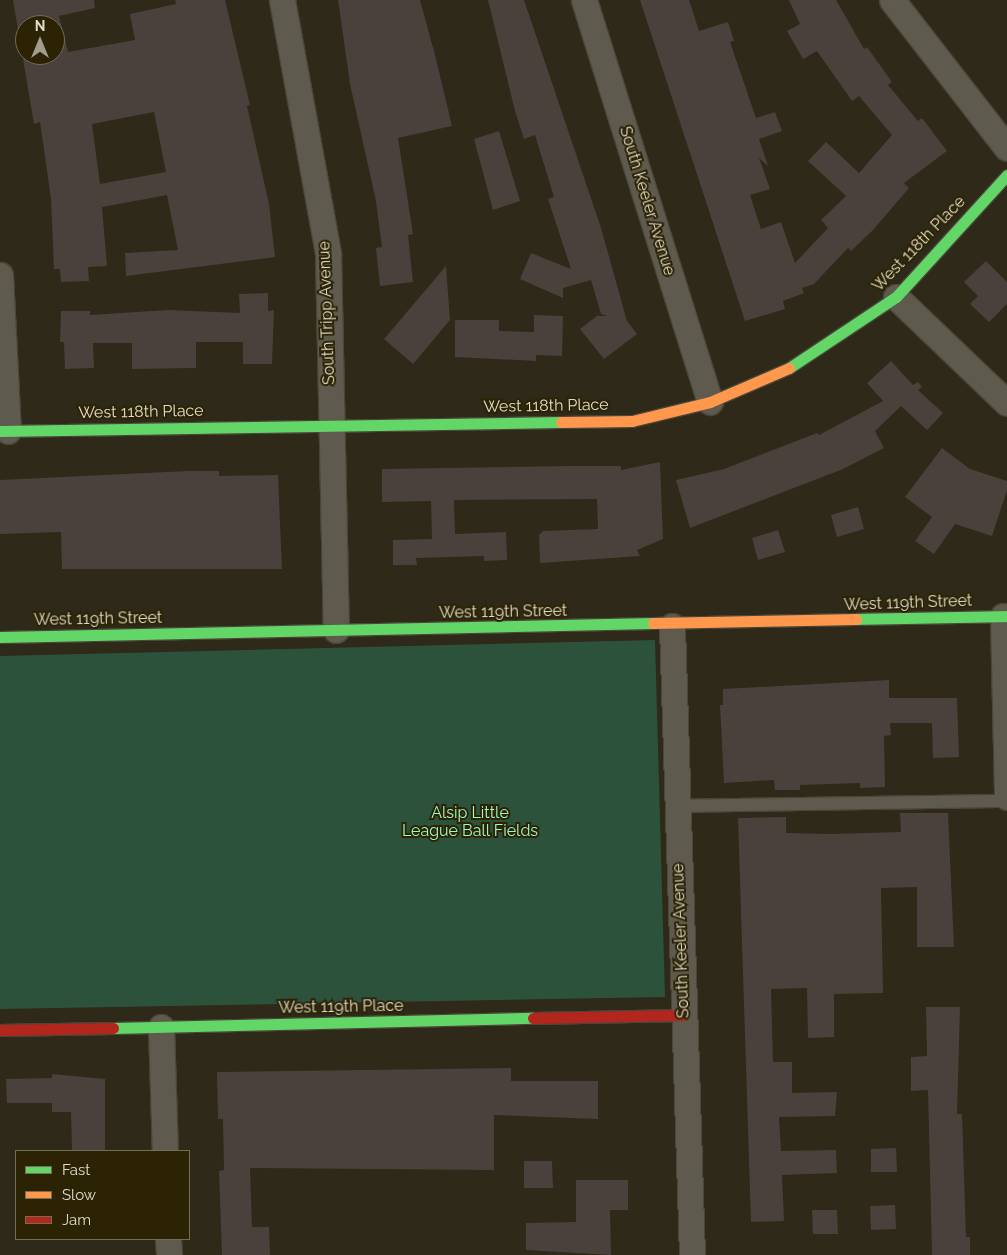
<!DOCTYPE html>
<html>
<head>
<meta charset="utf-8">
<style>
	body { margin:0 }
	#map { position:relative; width:1007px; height:1255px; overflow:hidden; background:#2e2918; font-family:Raleway,sans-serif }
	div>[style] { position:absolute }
	.green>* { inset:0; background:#2c523b }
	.building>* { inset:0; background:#4a413c }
	.roads { filter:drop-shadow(1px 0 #4a4639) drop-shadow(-1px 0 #4a4639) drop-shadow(0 1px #4a4639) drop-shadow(0 -1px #4a4639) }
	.lane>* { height:12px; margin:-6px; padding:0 6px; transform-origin:6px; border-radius:6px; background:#5e5a4e }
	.street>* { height:25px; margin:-12.5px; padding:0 12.5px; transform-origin:12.5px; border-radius:12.5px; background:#5e5a4e }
	.fast>* { height:11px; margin:-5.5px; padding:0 5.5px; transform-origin:5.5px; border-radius:5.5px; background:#63d668 }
	.slow>* { height:11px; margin:-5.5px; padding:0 5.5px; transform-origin:5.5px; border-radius:5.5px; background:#ff974d }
	.jam>* { height:11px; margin:-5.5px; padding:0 5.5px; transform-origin:5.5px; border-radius:5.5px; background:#b3261e }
	span { translate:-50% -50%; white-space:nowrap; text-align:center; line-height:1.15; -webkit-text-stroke:4px #2c2305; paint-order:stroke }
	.street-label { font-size:16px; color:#e1dbca }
	.park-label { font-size:16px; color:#9ef8c5 }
	.legend { position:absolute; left:15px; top:1150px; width:175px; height:90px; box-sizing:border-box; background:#2c2305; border:1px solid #746d54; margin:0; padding:6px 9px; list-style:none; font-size:15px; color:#e1dbca }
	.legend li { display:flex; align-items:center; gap:10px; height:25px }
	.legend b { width:25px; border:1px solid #746d54 }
	.north { position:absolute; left:15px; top:15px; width:50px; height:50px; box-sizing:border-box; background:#2c2305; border:1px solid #746d54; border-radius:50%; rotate:0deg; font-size:14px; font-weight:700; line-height:20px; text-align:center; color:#e1dbca }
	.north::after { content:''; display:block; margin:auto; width:18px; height:22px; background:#a29d8c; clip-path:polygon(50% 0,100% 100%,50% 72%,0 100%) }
</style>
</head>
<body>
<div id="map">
	<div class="green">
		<i style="clip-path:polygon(655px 640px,665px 997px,0 1009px,0 656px)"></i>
	</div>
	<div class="building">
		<i style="clip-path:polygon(evenodd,13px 0,94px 0,95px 8px,59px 16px,68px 52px,135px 40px,130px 14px,176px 4px,175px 0,225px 0,250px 105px,247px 106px,269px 204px,275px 257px,126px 276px,125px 253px,178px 250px,167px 195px,102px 207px,107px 266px,88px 267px,89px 281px,61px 282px,60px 269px,54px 269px,51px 199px,40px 122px,34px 124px,13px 0,25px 25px,55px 25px,55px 55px,25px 55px,25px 25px,13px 0,154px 112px,166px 172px,100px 184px,92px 124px,154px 112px)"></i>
		<i style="clip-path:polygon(338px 0,420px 0,435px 55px,452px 126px,398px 138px,413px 234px,408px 235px,413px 282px,380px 286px,376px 248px,382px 247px,376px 201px,350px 84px)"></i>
		<i style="clip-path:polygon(488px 0,524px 0,601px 228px,627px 321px,637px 334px,604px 359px,580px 329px,597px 316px,607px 316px,601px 314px,591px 280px,563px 288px,563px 298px,520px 279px,531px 253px,571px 269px,548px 199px,554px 197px,535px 135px,524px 139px,515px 111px)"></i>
		<i style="clip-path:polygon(640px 0,689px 0,699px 31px,728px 22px,734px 41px,730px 42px,756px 118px,775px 112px,782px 131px,759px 139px,768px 166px,759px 158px,770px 189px,750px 195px,761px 229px,781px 222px,795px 263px,828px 228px,821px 220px,846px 196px,808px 161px,826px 142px,859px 173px,892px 135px,859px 96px,852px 101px,817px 51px,803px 59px,787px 31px,800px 24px,789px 0,836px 0,864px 49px,867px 47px,892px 82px,888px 85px,918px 121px,922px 118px,947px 151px,904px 183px,909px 188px,873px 230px,851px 251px,848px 248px,814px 284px,802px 288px,804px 293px,783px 301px,785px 309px,745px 321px)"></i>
		<i style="clip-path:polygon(499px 131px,520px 201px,493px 210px,474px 139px)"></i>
		<i style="clip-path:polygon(986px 261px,1007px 282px,1007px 304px,989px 322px,970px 304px,978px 296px,964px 282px)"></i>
		<i style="clip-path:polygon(446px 266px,450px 320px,413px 364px,384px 339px)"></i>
		<i style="clip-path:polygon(268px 293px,268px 311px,274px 310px,272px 364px,243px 364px,243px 342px,196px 342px,196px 368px,132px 369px,132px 343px,93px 343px,94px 368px,65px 369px,64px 342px,60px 342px,61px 311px,90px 311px,90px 315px,168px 310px,240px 313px,239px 294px)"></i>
		<i style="clip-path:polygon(534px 315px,563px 316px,562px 356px,536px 355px,536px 361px,455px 357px,455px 320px,499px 320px,499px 331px,534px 332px)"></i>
		<i style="clip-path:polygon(891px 361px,913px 385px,918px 382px,922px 387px,918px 390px,943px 413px,927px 430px,901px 406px,875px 431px,884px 448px,843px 469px,690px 528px,676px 480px,724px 469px,817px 433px,819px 435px,883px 401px,867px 383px)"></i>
		<i style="clip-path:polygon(942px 448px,970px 469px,1007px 481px,1007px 490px,992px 536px,955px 524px,934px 554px,915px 541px,932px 517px,905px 497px)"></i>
		<i style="clip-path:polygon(660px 462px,663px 539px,637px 550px,640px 556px,540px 563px,539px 535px,543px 531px,598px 529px,597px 499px,454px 500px,455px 534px,506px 532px,507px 560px,484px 561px,484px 556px,416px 558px,417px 565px,393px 565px,393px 540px,432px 539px,431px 501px,382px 502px,382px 469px,570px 466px,621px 466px,621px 470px)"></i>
		<i style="clip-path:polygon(188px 471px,219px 471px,219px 476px,278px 475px,282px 569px,62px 569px,61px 532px,0 534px,0 480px)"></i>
		<i style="clip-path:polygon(858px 507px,864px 529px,837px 537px,831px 515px)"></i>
		<i style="clip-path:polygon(778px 530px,785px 552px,758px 560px,752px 538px)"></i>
		<i style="clip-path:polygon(889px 680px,889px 698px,957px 698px,959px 757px,933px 758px,932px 723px,890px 723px,891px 735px,884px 736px,885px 787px,860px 788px,860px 783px,800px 785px,800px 790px,775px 790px,774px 780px,724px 783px,720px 705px,723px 705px,723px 689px)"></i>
		<i style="clip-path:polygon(900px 813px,948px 813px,954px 947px,917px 947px,917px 887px,881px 888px,883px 993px,834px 994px,834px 1037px,808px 1038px,807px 988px,771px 989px,773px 1062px,792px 1062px,792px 1093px,837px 1092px,835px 1116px,779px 1117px,781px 1151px,836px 1150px,837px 1173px,782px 1175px,784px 1221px,751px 1222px,738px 818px,786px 817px,786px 833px,832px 834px,901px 832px)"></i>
		<i style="clip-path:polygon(926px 1007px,960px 1007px,957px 1114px,962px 1114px,966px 1237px,970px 1237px,970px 1255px,932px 1255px,928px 1090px,911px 1091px,911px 1057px,927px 1056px)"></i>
		<i style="clip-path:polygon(511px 1068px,511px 1081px,598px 1081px,598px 1119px,494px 1115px,494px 1170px,250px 1168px,252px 1227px,269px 1227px,270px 1255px,222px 1255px,219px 1171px,224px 1170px,223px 1119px,218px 1119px,217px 1072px)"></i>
		<i style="clip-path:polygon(52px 1074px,105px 1079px,105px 1151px,72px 1151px,71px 1112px,52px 1112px,52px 1103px,7px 1103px,6px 1079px,52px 1078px)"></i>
		<i style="clip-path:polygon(896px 1148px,897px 1172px,871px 1172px,871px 1149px)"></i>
		<i style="clip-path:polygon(524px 1161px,552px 1161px,553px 1188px,524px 1188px)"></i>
		<i style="clip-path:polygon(576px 1180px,628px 1180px,628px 1210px,610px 1210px,611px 1255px,526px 1250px,526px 1223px,576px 1222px)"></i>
		<i style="clip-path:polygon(895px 1205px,896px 1229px,871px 1230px,870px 1206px)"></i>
		<i style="clip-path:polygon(812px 1210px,837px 1210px,838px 1234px,813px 1234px)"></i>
	</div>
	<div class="roads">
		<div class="lane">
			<i style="left:677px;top:806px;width:330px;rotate:-0.9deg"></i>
		</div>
		<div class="street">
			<i style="left:282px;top:0;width:258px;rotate:79.7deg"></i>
			<i style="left:328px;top:254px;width:376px;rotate:88.8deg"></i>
			<i style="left:584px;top:0;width:421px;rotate:72.6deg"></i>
			<i style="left:892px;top:0;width:187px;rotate:52.2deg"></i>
			<i style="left:0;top:275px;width:156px;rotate:87.1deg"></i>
			<i style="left:896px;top:297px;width:153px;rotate:43.7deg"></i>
			<i style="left:1003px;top:616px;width:181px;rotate:88.7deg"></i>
			<i style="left:672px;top:626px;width:629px;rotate:88.18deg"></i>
			<i style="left:161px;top:1027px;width:124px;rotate:88.2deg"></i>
			<i style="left:168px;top:1239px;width:16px;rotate:86deg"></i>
		</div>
		<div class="fast">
			<i style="left:789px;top:368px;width:128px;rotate:-33.6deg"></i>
			<i style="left:896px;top:297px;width:165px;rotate:-47.7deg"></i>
			<i style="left:0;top:431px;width:561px;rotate:-0.92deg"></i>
			<i style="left:856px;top:619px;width:151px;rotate:-1.1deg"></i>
			<i style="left:0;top:637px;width:653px;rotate:-1.23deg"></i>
			<i style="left:113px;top:1028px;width:420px;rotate:-1.4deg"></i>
		</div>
		<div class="slow">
			<i style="left:561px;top:422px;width:71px;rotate:-0.8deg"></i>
			<i style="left:632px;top:421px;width:80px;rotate:-13.7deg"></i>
			<i style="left:710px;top:402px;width:86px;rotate:-23.3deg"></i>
			<i style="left:653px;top:623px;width:203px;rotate:-1.1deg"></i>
		</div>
		<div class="jam">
			<i style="left:533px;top:1018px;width:150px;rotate:-1.1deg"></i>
			<i style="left:0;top:1030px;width:113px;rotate:-1deg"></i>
		</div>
	</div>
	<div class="street-label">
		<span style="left:647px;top:201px;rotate:73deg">South Keeler Avenue</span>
		<span style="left:919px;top:244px;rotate:-46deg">West 118th Place</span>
		<span style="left:327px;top:313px;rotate:-92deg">South Tripp Avenue</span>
		<span style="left:546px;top:406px;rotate:-1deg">West 118th Place</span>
		<span style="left:141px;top:412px;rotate:-1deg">West 118th Place</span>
		<span style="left:908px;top:603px;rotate:-2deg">West 119th Street</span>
		<span style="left:503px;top:612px;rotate:-1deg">West 119th Street</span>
		<span style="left:98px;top:619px;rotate:-1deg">West 119th Street</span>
		<span style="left:681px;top:941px;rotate:-92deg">South Keeler Avenue</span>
		<span style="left:341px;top:1007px;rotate:-1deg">West 119th Place</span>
	</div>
	<div class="park-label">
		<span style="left:470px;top:822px">Alsip Little<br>League Ball Fields</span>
	</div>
	<ul class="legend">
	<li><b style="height:6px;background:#63d668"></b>Fast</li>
	<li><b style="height:6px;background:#ff974d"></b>Slow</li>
	<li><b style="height:6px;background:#b3261e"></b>Jam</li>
	</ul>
	<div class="north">N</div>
</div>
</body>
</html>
